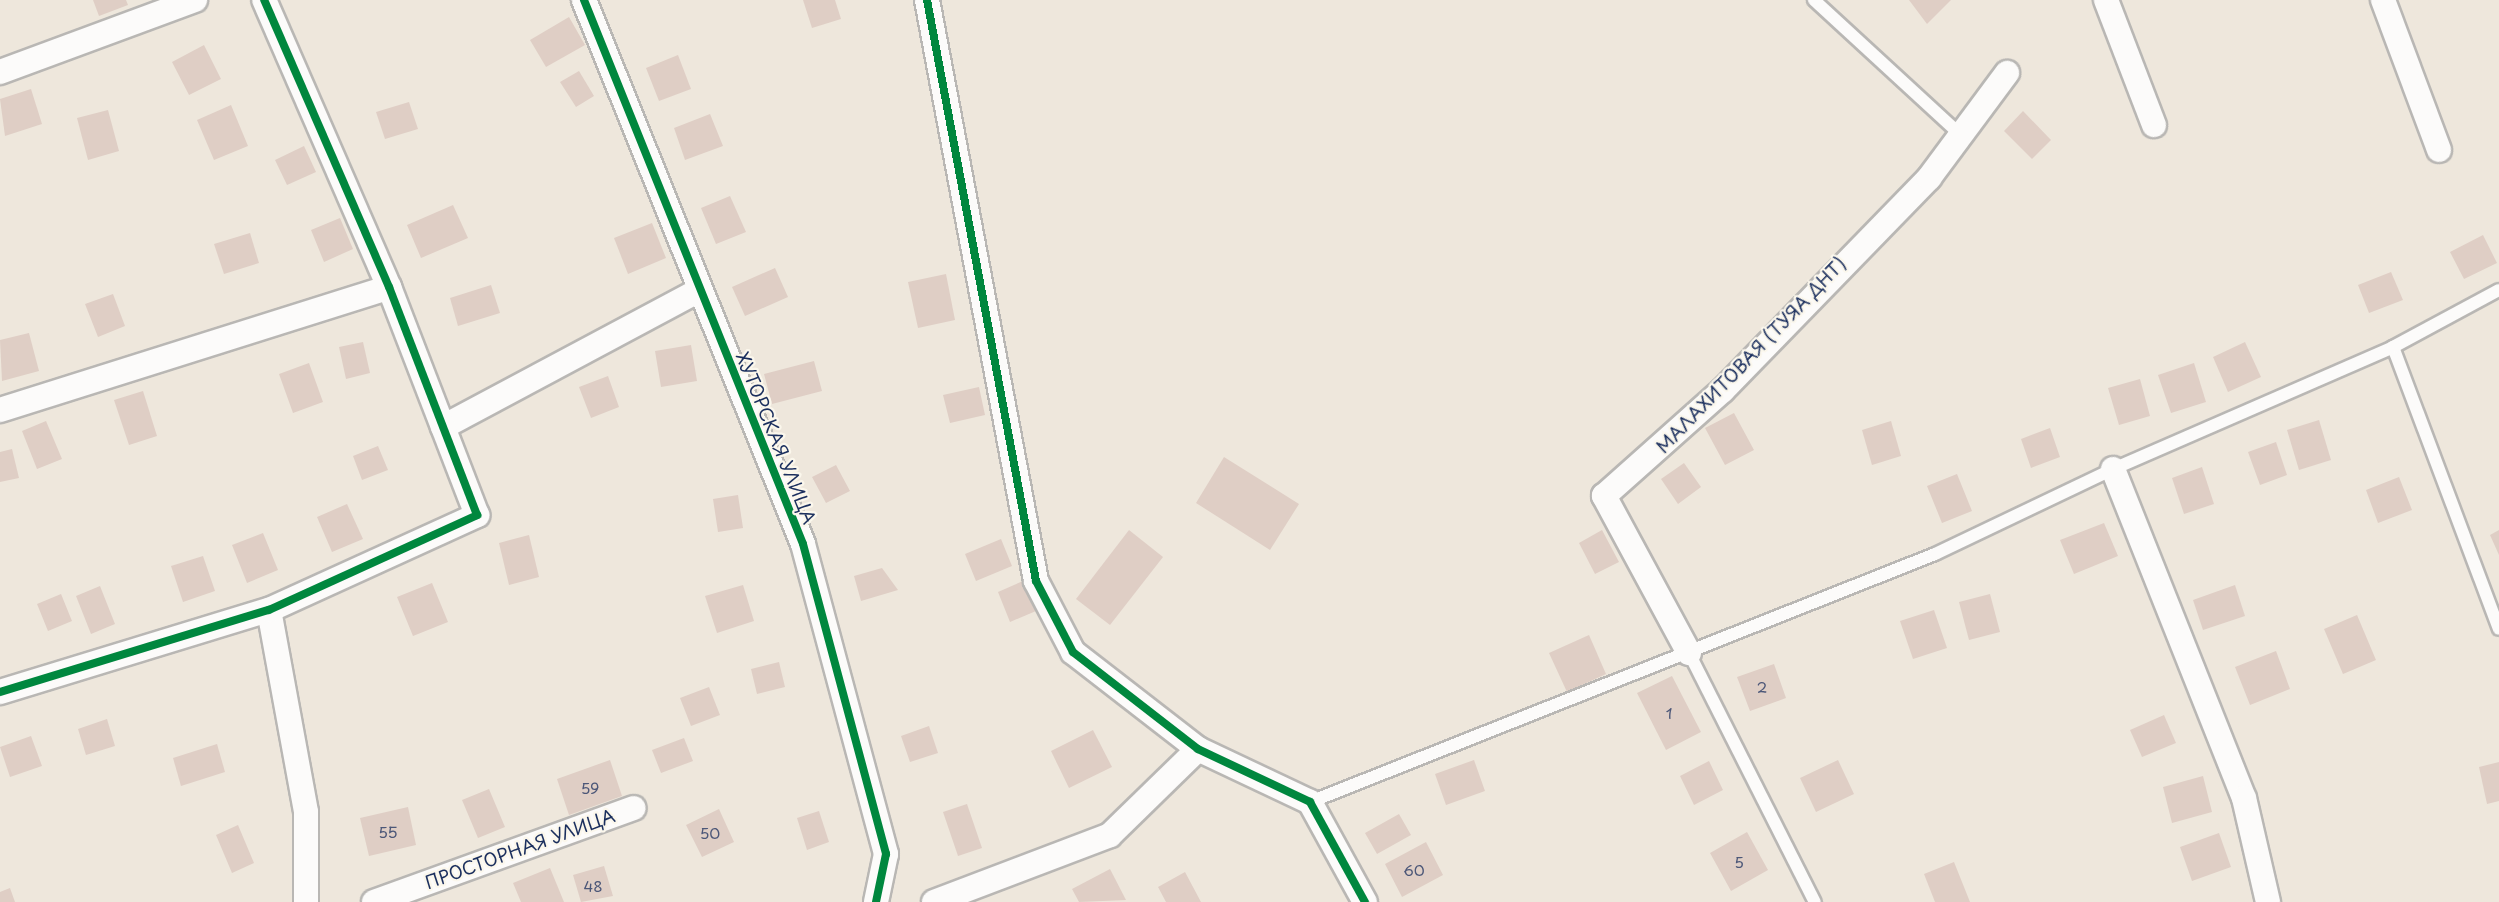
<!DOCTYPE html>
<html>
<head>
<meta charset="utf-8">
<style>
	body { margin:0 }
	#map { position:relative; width:2499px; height:902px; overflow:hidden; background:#eee7dc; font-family:"Playpen Sans",sans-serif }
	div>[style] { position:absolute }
	.building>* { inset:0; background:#dfcec5 }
	.roads { filter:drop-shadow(2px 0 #b9b7b4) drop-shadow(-2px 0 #b9b7b4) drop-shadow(0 2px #b9b7b4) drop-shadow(0 -2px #b9b7b4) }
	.lane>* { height:12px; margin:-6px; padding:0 6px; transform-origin:6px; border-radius:6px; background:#fcfbfa }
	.street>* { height:24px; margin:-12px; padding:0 12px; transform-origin:12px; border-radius:12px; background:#fcfbfa }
	.cycleway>* { height:8px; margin:-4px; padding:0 4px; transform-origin:4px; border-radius:4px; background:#00873e }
	span { translate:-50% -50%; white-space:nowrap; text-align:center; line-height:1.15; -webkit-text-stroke:4.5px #fbf7ec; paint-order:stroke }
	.number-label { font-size:15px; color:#4c5778 }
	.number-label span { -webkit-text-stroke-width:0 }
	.street-label { font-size:18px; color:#1b2f5e }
</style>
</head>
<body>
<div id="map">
	<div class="building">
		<i style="clip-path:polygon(93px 0,126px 0,128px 5px,99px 16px)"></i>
		<i style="clip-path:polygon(803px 0,835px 0,841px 19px,812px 28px)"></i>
		<i style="clip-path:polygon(1909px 0,1951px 0,1927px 24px)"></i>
		<i style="clip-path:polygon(569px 17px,585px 45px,546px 67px,530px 40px)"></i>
		<i style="clip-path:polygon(204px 45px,221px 79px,189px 95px,172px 62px)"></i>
		<i style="clip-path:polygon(678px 55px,691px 89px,659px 101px,646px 68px)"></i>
		<i style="clip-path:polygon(579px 71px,594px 96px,576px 107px,560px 82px)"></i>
		<i style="clip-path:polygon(31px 89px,42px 124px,5px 136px,0 99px)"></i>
		<i style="clip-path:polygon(409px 102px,418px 129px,385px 139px,376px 112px)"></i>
		<i style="clip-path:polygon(231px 105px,248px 146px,214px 160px,197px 120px)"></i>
		<i style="clip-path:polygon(108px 110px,119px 151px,88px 160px,77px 118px)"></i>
		<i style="clip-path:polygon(2023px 111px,2051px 140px,2032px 159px,2004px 131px)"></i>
		<i style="clip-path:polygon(710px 114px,723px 146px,685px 160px,674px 128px)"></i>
		<i style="clip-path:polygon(304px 146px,316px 172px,287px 185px,275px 160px)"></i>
		<i style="clip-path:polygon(730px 196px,746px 232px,716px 244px,701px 208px)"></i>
		<i style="clip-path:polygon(453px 205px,468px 238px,421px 258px,407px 225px)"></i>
		<i style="clip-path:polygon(340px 218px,353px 249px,324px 262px,311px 230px)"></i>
		<i style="clip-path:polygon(652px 223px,666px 258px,628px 274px,614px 238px)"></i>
		<i style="clip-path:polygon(250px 233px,259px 263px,224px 274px,214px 244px)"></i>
		<i style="clip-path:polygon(2483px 235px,2497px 263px,2464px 279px,2450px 252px)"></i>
		<i style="clip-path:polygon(775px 268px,788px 297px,745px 316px,732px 287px)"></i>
		<i style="clip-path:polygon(2391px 272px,2403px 300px,2369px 313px,2358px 285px)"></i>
		<i style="clip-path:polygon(946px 274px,955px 320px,918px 328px,908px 282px)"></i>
		<i style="clip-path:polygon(491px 285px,500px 313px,458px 326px,450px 298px)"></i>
		<i style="clip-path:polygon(113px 294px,125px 326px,98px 337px,85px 304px)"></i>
		<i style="clip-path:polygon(29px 333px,39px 371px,2px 381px,0 340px)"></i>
		<i style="clip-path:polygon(363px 342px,370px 373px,346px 379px,339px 347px)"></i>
		<i style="clip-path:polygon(2245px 342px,2261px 377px,2228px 392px,2213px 357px)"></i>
		<i style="clip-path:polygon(691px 345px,697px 381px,661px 387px,655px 351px)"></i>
		<i style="clip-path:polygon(814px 361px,822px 391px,772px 404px,764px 374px)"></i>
		<i style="clip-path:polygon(309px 363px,323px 402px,293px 413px,279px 374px)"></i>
		<i style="clip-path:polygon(2194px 363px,2206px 402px,2171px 413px,2158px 375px)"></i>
		<i style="clip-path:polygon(608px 376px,619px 407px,591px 418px,579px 387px)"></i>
		<i style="clip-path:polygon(2140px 379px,2150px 416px,2119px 425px,2108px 388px)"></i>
		<i style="clip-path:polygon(979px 387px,985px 415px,950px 423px,943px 395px)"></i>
		<i style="clip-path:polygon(143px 391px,157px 436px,129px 445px,114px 400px)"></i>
		<i style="clip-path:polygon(1734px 413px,1754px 450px,1725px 465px,1705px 428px)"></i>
		<i style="clip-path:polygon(2319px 420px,2331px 460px,2299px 470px,2287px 430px)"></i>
		<i style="clip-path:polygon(46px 421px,62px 459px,37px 469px,22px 431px)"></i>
		<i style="clip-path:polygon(1891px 421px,1901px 456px,1872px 465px,1862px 430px)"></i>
		<i style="clip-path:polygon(2050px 428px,2060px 457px,2031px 468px,2021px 439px)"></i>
		<i style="clip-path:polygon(2276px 442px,2287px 475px,2260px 485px,2248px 452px)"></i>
		<i style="clip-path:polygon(378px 446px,388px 470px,362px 480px,353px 456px)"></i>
		<i style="clip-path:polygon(12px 449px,19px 478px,0 482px,0 452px)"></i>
		<i style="clip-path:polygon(1224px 457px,1299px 504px,1270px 550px,1196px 503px)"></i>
		<i style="clip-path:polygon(1684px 463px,1701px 487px,1678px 504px,1661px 479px)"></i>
		<i style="clip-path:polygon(836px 465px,850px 491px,826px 503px,812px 477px)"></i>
		<i style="clip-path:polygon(2202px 467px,2214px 504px,2184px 514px,2172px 478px)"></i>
		<i style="clip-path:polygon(1957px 474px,1972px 511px,1942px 523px,1927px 486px)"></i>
		<i style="clip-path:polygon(2399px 477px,2412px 510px,2378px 523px,2366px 490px)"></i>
		<i style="clip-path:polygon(738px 495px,743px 528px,718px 532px,713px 499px)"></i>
		<i style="clip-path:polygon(347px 504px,363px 539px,332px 552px,317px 517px)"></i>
		<i style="clip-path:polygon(2104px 523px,2118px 556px,2074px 574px,2060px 540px)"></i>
		<i style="clip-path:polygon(1129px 530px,1163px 557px,1110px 625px,1076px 599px)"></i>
		<i style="clip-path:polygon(1602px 530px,1619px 562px,1595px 574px,1579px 543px)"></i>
		<i style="clip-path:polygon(2499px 530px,2499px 555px,2490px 535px)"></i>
		<i style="clip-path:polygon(263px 533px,278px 570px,247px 583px,232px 545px)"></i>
		<i style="clip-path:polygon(529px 535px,539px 577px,509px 585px,499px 543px)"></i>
		<i style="clip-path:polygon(1001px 539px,1012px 566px,976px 581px,965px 554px)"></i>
		<i style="clip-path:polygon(203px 556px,215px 591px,183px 602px,171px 566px)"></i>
		<i style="clip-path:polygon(882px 568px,898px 590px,861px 601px,854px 576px)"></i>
		<i style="clip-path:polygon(1023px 581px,1036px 611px,1010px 622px,998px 592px)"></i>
		<i style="clip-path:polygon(432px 583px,448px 622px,413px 636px,397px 597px)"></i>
		<i style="clip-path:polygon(743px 585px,754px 621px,717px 633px,705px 596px)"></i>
		<i style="clip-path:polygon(2235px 585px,2245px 616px,2203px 630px,2193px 600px)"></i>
		<i style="clip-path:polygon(100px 586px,115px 624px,91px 634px,76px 596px)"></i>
		<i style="clip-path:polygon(61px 594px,72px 621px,48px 631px,37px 604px)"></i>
		<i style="clip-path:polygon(1990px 594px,2000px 632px,1969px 640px,1959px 602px)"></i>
		<i style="clip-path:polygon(1934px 610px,1947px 648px,1913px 659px,1900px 621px)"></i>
		<i style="clip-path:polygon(2357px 615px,2376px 660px,2343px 674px,2324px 629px)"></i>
		<i style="clip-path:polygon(1589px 635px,1606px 674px,1567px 692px,1549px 653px)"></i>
		<i style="clip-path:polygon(2276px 651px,2290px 689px,2250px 705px,2235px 667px)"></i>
		<i style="clip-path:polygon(779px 662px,785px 687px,757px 694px,751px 669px)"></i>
		<i style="clip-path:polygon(1774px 664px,1786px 698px,1750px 711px,1737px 677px)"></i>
		<i style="clip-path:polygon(1672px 676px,1701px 732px,1666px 750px,1637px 693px)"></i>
		<i style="clip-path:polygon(709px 687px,720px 715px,691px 726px,680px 698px)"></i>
		<i style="clip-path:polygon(2164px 715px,2176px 743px,2142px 757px,2130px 730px)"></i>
		<i style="clip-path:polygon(107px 719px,115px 746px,86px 755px,78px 729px)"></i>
		<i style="clip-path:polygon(929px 726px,938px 753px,910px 762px,901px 736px)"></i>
		<i style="clip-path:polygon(1093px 730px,1112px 767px,1069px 788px,1051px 751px)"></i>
		<i style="clip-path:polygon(31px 736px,42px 766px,10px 777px,0 747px)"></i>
		<i style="clip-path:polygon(684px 738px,693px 761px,661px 773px,652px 750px)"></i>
		<i style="clip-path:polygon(217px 744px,225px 772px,181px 786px,173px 758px)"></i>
		<i style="clip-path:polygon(610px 760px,622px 796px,569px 815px,557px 779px)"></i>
		<i style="clip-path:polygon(1474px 760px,1485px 791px,1446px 805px,1435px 774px)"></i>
		<i style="clip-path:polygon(1838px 760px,1854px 794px,1816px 812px,1800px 778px)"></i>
		<i style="clip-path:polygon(1709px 761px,1723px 790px,1694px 805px,1680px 776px)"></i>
		<i style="clip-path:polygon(2499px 762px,2499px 801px,2487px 804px,2479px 767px)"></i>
		<i style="clip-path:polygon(2203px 776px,2212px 812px,2172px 823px,2163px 787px)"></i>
		<i style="clip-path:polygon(489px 789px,505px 827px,478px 838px,462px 800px)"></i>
		<i style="clip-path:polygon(967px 804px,982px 848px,958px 856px,943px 812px)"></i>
		<i style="clip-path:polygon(408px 807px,416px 845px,369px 856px,360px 818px)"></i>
		<i style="clip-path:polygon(719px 809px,734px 842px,702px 857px,686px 825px)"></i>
		<i style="clip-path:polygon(819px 811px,829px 842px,807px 850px,797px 818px)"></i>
		<i style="clip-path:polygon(1399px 814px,1411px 835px,1377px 854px,1365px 833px)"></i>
		<i style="clip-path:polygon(238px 825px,254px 863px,232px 873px,216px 835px)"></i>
		<i style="clip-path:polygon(1747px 832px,1768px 870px,1731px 891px,1710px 853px)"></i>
		<i style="clip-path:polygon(2219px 833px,2231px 867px,2192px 881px,2180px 847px)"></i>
		<i style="clip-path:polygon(1426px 842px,1443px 875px,1402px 897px,1385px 864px)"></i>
		<i style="clip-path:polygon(1954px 862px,1970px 902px,1935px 902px,1924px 874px)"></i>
		<i style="clip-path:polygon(604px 866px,613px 896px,581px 902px,573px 875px)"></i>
		<i style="clip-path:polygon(550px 868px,564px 902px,521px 902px,513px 883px)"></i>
		<i style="clip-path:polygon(1110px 869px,1126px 900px,1079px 902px,1072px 889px)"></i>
		<i style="clip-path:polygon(1185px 872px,1201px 902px,1166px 902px,1158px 887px)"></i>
		<i style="clip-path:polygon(10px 888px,15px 902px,0 902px,0 892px)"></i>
	</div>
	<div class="roads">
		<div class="lane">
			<i style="left:1814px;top:0;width:201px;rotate:42.6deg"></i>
			<i style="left:2393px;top:347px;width:301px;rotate:69.4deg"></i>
			<i style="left:1689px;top:653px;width:279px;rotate:63.2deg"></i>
			<i style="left:1310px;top:802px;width:672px;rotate:-21.64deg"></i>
			<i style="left:1935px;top:554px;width:197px;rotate:-25.5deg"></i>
			<i style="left:2113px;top:469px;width:305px;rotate:-23.5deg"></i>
			<i style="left:2393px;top:347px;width:120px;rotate:-28.3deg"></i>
		</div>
		<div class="street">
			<i style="left:584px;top:0;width:586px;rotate:68.07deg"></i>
			<i style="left:803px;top:544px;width:321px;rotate:75deg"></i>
			<i style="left:886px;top:854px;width:49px;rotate:101.8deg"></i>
			<i style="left:927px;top:0;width:591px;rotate:79.37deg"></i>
			<i style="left:1036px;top:581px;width:80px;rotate:62.5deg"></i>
			<i style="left:1073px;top:652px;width:158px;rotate:37.8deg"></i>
			<i style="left:1198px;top:749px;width:124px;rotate:25.3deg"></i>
			<i style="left:1310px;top:802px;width:114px;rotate:61.2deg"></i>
			<i style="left:2106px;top:0;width:134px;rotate:69deg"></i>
			<i style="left:2383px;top:0;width:160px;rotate:69.5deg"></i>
			<i style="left:0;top:72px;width:208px;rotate:-20.3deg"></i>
			<i style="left:0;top:410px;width:408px;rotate:-17.5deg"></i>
			<i style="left:443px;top:427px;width:291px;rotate:-28.1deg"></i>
			<i style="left:2113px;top:469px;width:354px;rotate:68.3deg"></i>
			<i style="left:2244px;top:798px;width:107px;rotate:77deg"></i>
			<i style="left:269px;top:610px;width:205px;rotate:79.6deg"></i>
			<i style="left:306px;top:812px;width:90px;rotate:90deg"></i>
			<i style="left:1689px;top:653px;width:179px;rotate:-118.4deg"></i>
			<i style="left:1604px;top:496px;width:159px;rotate:-41.7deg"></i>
			<i style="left:1723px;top:390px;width:296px;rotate:-45.8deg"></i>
			<i style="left:1929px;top:178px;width:131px;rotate:-53.4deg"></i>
			<i style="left:0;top:692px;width:281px;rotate:-17deg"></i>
			<i style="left:269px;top:610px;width:229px;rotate:-24.5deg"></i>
			<i style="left:477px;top:515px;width:244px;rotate:-111.1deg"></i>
			<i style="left:389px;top:287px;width:313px;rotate:-113.5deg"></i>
			<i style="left:374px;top:902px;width:276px;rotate:-19.9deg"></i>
			<i style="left:934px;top:902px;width:188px;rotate:-20.8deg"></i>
			<i style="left:1110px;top:835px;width:123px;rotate:-44.3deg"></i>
		</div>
	</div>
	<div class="cycleway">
		<i style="left:584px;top:0;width:586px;rotate:68.07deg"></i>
		<i style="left:803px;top:544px;width:321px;rotate:75deg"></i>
		<i style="left:886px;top:854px;width:49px;rotate:101.8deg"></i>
		<i style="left:927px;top:0;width:591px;rotate:79.37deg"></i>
		<i style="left:1036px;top:581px;width:80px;rotate:62.5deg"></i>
		<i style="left:1073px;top:652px;width:158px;rotate:37.8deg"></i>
		<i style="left:1198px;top:749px;width:124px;rotate:25.3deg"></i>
		<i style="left:1310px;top:802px;width:114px;rotate:61.2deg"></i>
		<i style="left:0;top:692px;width:281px;rotate:-17deg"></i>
		<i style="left:269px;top:610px;width:229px;rotate:-24.5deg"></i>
		<i style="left:477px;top:515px;width:244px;rotate:-111.1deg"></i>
		<i style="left:389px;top:287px;width:313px;rotate:-113.5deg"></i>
	</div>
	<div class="number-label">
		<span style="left:1762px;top:687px">2</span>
		<span style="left:1669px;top:713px">1</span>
		<span style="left:590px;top:788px">59</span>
		<span style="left:388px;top:832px">55</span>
		<span style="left:710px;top:833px">50</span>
		<span style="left:1739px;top:862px">5</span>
		<span style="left:1414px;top:870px">60</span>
		<span style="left:593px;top:886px">48</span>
	</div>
	<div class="street-label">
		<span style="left:1751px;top:355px;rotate:-46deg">МАЛАХИТОВАЯ (ТУЯА ДНТ)</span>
		<span style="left:776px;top:438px;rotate:68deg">ХУТОРСКАЯ УЛИЦА</span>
		<span style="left:520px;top:849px;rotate:-20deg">ПРОСТОРНАЯ УЛИЦА</span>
	</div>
</div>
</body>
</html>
